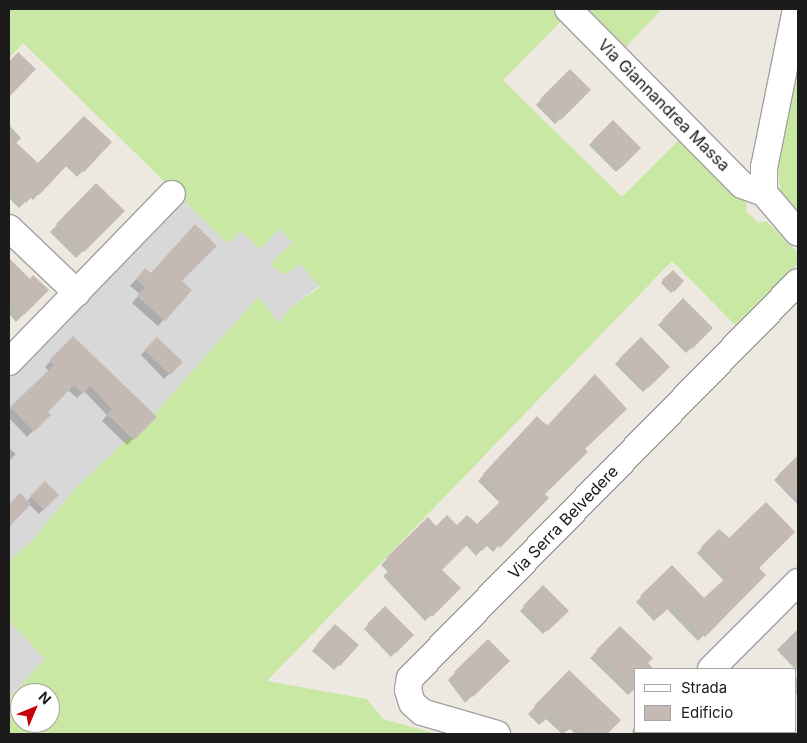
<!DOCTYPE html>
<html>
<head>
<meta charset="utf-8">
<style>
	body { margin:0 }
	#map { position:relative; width:807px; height:743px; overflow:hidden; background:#ede8e0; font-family:Inter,sans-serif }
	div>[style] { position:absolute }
	.residential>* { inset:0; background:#d9d8d8 }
	.grass>* { inset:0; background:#c9e8a4 }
	.shadow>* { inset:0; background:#0003 }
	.building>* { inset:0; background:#c4bab3 }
	.roads { filter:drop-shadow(1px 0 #a2a2a2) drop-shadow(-1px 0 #a2a2a2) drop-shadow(0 1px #a2a2a2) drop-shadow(0 -1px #a2a2a2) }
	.minor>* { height:26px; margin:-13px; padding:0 13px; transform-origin:13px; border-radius:13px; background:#fff }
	span { translate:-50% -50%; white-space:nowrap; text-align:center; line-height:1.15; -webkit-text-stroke:4.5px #fff; paint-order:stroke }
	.street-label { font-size:16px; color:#1b1b1b }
	.frame { position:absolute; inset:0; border:10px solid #1b1b1b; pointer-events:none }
	.legend { position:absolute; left:634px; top:668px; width:162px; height:65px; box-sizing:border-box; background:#fff; border:1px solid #a4a4a4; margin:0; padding:6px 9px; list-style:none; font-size:15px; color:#1b1b1b }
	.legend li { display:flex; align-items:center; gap:10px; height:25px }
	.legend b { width:25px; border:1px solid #a4a4a4 }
	.north { position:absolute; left:10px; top:683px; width:50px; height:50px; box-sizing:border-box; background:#fff; border:1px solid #a4a4a4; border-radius:50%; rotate:45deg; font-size:14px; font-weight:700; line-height:20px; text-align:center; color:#1b1b1b }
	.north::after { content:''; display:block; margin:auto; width:18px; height:22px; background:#c50009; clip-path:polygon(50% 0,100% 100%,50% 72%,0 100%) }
</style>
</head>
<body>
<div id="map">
	<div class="residential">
		<i style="clip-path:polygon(197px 189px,270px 212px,335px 274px,290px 308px,279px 323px,9px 561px,9px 372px)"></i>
		<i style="clip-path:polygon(9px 621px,45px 659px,9px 698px)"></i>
	</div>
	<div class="grass">
		<i style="clip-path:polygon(evenodd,9px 9px,553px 9px,563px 19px,503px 80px,622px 197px,681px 138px,747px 202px,746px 211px,758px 223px,766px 221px,798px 253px,798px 264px,735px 325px,672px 261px,267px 681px,367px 699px,383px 719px,437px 734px,9px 734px,9px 698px,45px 659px,9px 621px,9px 561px,31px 542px,74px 490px,160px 408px,258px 297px,279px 323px,290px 308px,320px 287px,300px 264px,284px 275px,270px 264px,293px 242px,279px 229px,260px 249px,240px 231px,228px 244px,23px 43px,9px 58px,9px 9px,20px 693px,50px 693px,50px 723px,20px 723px,20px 693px)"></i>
		<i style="clip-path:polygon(585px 9px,662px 9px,625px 48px)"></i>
		<i style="clip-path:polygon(798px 51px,798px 219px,782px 201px,778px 173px)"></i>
	</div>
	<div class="shadow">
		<i style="clip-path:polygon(570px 71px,589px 90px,555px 124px,536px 105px)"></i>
		<i style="clip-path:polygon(613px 121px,640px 148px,616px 172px,589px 145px)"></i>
		<i style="clip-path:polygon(9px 125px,21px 138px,15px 144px,38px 165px,110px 142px,77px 177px,65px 165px,33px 200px,30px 197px,19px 208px,9px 198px)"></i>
		<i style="clip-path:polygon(96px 185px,123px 211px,76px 258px,50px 232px)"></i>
		<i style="clip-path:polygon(13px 264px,29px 280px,47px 290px,16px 322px,9px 314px,9px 269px)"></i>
		<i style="clip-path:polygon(673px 271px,682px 281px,671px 293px,661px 283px)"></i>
		<i style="clip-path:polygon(150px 274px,181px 281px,190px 290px,158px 326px,132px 303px,140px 294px,130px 286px,139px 276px)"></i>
		<i style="clip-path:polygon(683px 300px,711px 328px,686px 353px,658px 325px)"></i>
		<i style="clip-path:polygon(73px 338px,155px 417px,127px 445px,102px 421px,107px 415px,84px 391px,77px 398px,68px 390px,46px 412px,49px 415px,27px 437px,9px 418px,9px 410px,49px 371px,45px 367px)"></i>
		<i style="clip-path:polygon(157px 339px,181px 362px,164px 379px,141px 355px)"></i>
		<i style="clip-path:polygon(641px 339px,668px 367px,643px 392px,615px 364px)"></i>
		<i style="clip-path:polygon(537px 418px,584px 450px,493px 552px,486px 545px,476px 556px,466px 545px,440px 570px,459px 588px,425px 621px,383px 576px,388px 572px,381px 565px,428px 519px,436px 528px,476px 526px,500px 503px,478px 481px)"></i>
		<i style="clip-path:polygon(9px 448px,16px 454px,9px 461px)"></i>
		<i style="clip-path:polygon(793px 461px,798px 466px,798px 505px,774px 480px)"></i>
		<i style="clip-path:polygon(45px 483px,57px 495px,39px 514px,29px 504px,9px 525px,9px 506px,20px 495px,27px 501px)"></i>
		<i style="clip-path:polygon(719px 530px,764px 575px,698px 641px,667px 609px,654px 621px,636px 602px,672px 567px,704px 600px,724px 581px,697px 553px)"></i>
		<i style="clip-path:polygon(543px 587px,567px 611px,543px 634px,520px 611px)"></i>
		<i style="clip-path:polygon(385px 608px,412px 635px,391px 657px,364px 629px)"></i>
		<i style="clip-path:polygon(620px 628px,653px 669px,636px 669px,636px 688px,628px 695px,590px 658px)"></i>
		<i style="clip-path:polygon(798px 629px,798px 672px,777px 650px)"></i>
		<i style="clip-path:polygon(330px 630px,357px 645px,334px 670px,312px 651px)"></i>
		<i style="clip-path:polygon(488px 640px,508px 661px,465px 703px,448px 680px)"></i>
		<i style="clip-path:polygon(569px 672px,619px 720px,605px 734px,575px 734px,570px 729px,562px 734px,546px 719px,539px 725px,528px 714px)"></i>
		<i style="clip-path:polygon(798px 675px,798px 692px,796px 695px,796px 678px)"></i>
		<i style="clip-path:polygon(696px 732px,727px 732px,729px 734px,694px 734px)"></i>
	</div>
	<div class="building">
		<i style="clip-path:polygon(18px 52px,36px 69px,9px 97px,9px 62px)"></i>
		<i style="clip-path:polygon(570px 69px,591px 90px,561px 120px,540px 99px)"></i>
		<i style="clip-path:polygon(84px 116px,112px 142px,84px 172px,72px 160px,39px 195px,36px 192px,26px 203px,9px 187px,9px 136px,38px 163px)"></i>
		<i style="clip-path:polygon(613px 120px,641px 148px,621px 168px,593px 140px)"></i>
		<i style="clip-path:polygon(96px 183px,125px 211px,84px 252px,56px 224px)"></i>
		<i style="clip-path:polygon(195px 224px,217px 246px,182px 281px,192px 290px,165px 321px,137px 296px,145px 287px,136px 279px,145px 268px,151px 273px)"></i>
		<i style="clip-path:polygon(9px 258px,30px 279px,33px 275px,49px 290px,24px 315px,9px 300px)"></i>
		<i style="clip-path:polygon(673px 270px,684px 281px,674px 292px,662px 280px)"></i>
		<i style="clip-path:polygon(683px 298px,713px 328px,692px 349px,662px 320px)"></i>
		<i style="clip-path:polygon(73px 336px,157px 417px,134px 440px,107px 414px,112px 409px,90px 386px,83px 394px,74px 385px,48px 412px,51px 415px,34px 432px,10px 407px,54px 365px,49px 360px)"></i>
		<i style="clip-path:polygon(157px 337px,183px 362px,170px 375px,144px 350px)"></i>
		<i style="clip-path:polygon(641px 337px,670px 367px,648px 388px,619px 359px)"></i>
		<i style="clip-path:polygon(595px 374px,627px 409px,585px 449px,588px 452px,545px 494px,549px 498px,500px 548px,492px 540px,482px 551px,472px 540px,442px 570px,461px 588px,432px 617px,388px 570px,393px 565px,386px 558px,428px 517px,436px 526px,447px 515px,457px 525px,467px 515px,477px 524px,505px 497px,483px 474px,537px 416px,547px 426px)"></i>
		<i style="clip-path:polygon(798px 455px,798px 496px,778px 475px)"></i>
		<i style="clip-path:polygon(45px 481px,59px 495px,44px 510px,30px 496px)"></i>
		<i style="clip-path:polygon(20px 493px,31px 504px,9px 527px,9px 504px)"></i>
		<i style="clip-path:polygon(766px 502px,795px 532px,759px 568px,766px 575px,705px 637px,673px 604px,660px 616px,640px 596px,672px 565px,704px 598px,729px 575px,701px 547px,719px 529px,729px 538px)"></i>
		<i style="clip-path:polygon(543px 585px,569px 611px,548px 631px,523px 606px)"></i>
		<i style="clip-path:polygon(385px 606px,414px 635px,396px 653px,367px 624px)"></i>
		<i style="clip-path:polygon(335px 624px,359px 645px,340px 666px,316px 645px)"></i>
		<i style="clip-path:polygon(620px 626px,653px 658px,643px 669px,636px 669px,636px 689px,596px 650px)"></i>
		<i style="clip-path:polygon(488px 639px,510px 661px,473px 697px,454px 672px)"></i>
		<i style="clip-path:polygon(569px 670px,621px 720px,607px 734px,590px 734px,578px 723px,571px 730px,554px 712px,547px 719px,534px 706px)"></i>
	</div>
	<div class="roads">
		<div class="minor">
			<i style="left:568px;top:9px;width:247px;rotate:45.3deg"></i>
			<i style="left:742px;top:185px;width:23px;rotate:20deg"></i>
			<i style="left:796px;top:9px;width:161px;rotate:101.4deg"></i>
			<i style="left:764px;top:167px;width:26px;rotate:90deg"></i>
			<i style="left:764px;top:193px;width:52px;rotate:49.6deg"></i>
			<i style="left:9px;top:228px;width:94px;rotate:43.7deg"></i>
			<i style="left:9px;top:362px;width:234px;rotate:-45.9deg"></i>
			<i style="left:711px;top:669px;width:123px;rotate:-45deg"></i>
			<i style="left:497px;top:734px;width:78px;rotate:-163.7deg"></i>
			<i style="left:422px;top:712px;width:13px;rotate:-138deg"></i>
			<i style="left:412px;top:703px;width:14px;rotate:-107deg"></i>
			<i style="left:408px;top:690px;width:12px;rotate:-81deg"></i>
			<i style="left:410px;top:678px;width:554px;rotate:-45.58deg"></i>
			<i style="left:647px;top:734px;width:3px;rotate:-45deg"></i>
		</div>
	</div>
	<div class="street-label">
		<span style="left:664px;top:105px;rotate:45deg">Via Giannandrea Massa</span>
		<span style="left:563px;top:522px;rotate:-46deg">Via Serra Belvedere</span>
	</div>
	<div class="frame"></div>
	<ul class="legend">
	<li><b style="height:6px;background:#fff"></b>Strada</li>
	<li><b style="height:14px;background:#c4bab3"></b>Edificio</li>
	</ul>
	<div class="north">N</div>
</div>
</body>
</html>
